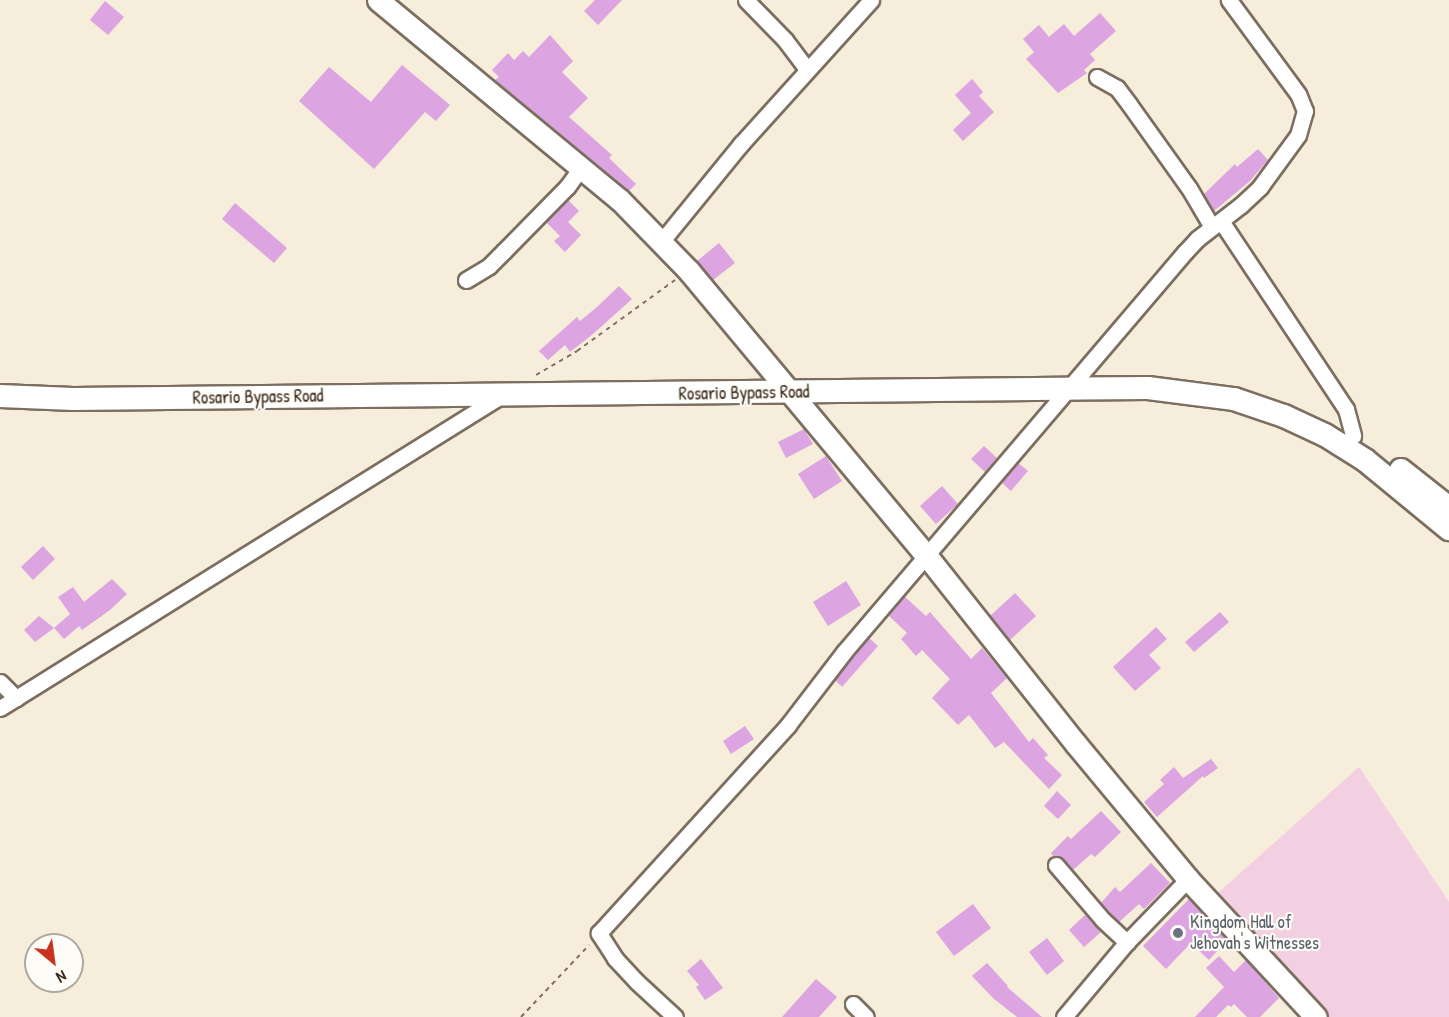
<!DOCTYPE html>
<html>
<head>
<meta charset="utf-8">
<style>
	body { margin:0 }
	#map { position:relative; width:1449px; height:1017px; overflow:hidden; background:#f6edda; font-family:"Patrick Hand",sans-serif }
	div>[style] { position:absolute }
	.built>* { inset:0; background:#f2cfe1 }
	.building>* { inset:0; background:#dca4e1 }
	.path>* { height:2px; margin-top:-1px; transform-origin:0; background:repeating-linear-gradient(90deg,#7c6e60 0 4.5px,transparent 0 9px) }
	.roads { filter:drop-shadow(2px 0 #7c6e60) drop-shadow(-2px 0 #7c6e60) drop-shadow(0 2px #7c6e60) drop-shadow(0 -2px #7c6e60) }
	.street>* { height:15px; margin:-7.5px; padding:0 7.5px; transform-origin:7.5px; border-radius:7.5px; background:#fff }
	.secondary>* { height:21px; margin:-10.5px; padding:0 10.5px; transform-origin:10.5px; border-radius:10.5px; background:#fff }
	.primary>* { height:22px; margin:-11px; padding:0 11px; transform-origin:11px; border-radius:11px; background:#fff }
	.dots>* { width:16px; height:16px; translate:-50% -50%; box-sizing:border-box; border:3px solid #fdfcf7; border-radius:50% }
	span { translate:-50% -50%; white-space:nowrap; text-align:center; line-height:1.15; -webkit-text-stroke:4.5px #fdfcf7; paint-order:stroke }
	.street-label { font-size:18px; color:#3b2a1e }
	.worship-label { font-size:18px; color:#5b616d }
	.left { translate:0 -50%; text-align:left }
	.north { position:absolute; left:24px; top:933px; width:60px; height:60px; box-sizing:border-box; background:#fdfcf7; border:2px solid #afa8a0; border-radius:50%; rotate:151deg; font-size:16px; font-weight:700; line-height:24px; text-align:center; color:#3b2a1e }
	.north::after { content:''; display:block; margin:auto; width:21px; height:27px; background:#c8321e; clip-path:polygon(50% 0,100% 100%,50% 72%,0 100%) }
</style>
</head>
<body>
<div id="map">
	<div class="built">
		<i style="clip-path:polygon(1359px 767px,1449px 902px,1449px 1017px,1322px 1017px,1209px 901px)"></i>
	</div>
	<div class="building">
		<i style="clip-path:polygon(595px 0,622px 0,598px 25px,584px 11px)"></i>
		<i style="clip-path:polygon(105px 1px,124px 17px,108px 35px,90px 20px)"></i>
		<i style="clip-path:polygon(1100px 13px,1116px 31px,1090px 54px,1095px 60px,1084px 70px,1087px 73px,1058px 93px,1026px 59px,1034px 52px,1023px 39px,1039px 25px,1049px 37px,1064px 24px,1074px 36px)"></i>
		<i style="clip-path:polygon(550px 35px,573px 61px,562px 72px,588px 98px,569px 117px,612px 155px,609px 158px,636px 184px,629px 191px,495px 80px,499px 77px,492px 70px,508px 53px,514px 60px,523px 51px,529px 57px)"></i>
		<i style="clip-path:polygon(402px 65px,450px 105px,436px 121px,425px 112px,374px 169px,299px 101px,329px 67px,371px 102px)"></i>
		<i style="clip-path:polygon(972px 79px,983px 92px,979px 96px,994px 112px,963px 141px,953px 130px,971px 113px,955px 95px)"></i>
		<i style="clip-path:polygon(1258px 149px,1268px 160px,1250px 181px,1214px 211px,1204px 194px,1235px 164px,1237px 167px)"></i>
		<i style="clip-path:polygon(568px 200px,579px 211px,568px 222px,581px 235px,565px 252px,554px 241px,560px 236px,546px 222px)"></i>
		<i style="clip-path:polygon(235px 203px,287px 248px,274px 263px,222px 219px)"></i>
		<i style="clip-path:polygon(719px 243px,735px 263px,713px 280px,697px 261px)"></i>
		<i style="clip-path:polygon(619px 286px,632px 299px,593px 334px,570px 352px,565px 345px,548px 360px,539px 351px,577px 317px,580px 321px,597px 307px)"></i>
		<i style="clip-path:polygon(804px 429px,813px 444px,786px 458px,778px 442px)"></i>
		<i style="clip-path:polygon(984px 446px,997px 458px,985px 472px,971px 459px)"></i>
		<i style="clip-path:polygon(826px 456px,842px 481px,814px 499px,798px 474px)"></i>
		<i style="clip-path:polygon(1018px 463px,1028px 471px,1011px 491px,1001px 482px)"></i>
		<i style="clip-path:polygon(942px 486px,958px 504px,936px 524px,920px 506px)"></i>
		<i style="clip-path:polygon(43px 546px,55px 559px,33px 580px,21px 567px)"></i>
		<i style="clip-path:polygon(112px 579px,127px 594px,110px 610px,82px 630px,79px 626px,64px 639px,54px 628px,70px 614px,58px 597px,73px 587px,84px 602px)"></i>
		<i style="clip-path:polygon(846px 581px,861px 605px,828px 626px,813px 602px)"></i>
		<i style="clip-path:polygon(1015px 593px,1036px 616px,1010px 640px,990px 616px)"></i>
		<i style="clip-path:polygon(904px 596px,926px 616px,930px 612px,971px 659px,982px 648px,1007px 678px,991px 693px,1029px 742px,1033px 738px,1048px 755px,1044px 758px,1062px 775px,1049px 789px,1004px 742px,995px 748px,969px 715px,958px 725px,932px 698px,950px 679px,922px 650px,916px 656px,901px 639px,907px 633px,888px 615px)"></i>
		<i style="clip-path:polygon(1220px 612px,1229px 622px,1194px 652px,1185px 642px)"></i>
		<i style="clip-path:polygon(39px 616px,54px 628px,35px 642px,24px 630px)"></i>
		<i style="clip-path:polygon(1156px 627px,1167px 639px,1149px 655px,1161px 668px,1135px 691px,1113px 667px)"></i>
		<i style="clip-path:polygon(869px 638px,878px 646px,842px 687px,835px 680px)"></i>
		<i style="clip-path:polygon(745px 726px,754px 739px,731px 754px,723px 741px)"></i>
		<i style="clip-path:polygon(1211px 759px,1218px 768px,1204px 778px,1203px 776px,1157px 817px,1144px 802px,1164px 784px,1160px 780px,1174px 767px,1183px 778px)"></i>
		<i style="clip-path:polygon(1057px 791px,1071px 805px,1058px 819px,1044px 806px)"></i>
		<i style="clip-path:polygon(1101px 811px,1121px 832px,1095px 857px,1091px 854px,1073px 870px,1063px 858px,1053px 856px,1051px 853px,1068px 836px,1071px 839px)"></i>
		<i style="clip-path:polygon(1151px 863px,1170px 883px,1144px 909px,1139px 904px,1119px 922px,1101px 903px,1115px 887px,1120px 892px)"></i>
		<i style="clip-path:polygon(1189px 899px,1227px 940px,1209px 960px,1191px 943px,1166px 969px,1143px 946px)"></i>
		<i style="clip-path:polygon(973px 904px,991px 928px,954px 956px,936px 932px)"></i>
		<i style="clip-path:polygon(1085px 915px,1101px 932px,1084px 947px,1069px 930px)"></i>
		<i style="clip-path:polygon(1047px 938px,1064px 961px,1047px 975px,1029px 952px)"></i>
		<i style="clip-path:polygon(1219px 956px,1234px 972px,1246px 960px,1279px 998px,1260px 1017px,1247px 1017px,1234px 1004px,1231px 1007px,1228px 1005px,1216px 1017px,1195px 1017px,1224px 987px,1206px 968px)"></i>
		<i style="clip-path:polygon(701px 959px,723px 988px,705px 1000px,696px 987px,699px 985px,687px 971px)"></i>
		<i style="clip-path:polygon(987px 963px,1008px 986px,1007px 987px,1042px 1017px,1017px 1017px,994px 999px,972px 976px)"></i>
		<i style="clip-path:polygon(816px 979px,837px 997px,819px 1017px,782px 1017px)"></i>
	</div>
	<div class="path">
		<i style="left:536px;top:375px;width:48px;rotate:-30.3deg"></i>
		<i style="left:577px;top:351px;width:121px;rotate:-35.9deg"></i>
		<i style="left:521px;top:1017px;width:99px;rotate:-46.6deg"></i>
	</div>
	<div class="roads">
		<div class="street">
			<i style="left:746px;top:0;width:56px;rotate:45.7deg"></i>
			<i style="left:785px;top:40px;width:36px;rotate:53deg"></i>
			<i style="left:1097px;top:77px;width:23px;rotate:29deg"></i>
			<i style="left:1117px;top:88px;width:20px;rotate:53deg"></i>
			<i style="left:1129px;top:104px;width:103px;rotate:54.5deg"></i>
			<i style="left:1189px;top:188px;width:45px;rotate:59.5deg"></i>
			<i style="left:1221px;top:221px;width:226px;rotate:56.4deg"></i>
			<i style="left:1346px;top:409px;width:28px;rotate:75deg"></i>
			<i style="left:661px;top:242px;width:127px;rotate:-50.8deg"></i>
			<i style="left:741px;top:144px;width:194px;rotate:-47.9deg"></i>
			<i style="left:466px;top:280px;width:27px;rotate:-31deg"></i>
			<i style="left:489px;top:266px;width:21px;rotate:-45deg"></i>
			<i style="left:504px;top:251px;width:90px;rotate:-45.5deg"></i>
			<i style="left:567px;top:187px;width:24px;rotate:-54deg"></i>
			<i style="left:0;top:682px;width:23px;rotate:45deg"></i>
			<i style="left:0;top:708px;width:588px;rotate:-31.93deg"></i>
			<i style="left:1056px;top:865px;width:72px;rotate:49.5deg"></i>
			<i style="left:1103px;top:920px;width:33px;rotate:43deg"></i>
			<i style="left:853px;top:1004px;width:18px;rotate:45deg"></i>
			<i style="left:675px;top:1017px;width:52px;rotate:-137.4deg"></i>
			<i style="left:637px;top:982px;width:33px;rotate:-133deg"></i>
			<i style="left:615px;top:958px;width:30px;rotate:-123deg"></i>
			<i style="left:599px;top:933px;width:281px;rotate:-47.7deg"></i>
			<i style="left:788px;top:725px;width:92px;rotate:-52.5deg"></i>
			<i style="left:844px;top:652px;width:526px;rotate:-49.55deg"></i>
			<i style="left:1185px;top:252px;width:18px;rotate:-47deg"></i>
			<i style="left:1197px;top:239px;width:56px;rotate:-37.7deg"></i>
			<i style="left:1241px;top:205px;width:26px;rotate:-43deg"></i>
			<i style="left:1260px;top:187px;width:64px;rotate:-53.8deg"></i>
			<i style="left:1298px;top:135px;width:25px;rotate:-74deg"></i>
			<i style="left:1305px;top:111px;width:18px;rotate:-112deg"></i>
			<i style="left:1298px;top:94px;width:117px;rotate:-126.3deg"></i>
			<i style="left:1064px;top:1017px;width:98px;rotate:-50deg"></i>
			<i style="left:1127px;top:942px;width:88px;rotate:-45.9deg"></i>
		</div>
		<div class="secondary">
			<i style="left:378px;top:0;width:314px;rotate:39.6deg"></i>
			<i style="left:620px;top:200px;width:99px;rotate:45.8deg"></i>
			<i style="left:689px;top:271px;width:370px;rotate:50.2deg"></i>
			<i style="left:926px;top:555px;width:241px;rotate:51.6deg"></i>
			<i style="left:1076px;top:744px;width:175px;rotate:50.3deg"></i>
			<i style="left:1188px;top:879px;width:188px;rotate:47.2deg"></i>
		</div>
		<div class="primary">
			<i style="left:0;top:396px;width:73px;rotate:2.4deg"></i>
			<i style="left:73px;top:399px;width:1075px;rotate:-0.59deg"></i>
			<i style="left:1148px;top:388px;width:87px;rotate:7.3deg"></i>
			<i style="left:1234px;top:399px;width:53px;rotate:18.8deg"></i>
			<i style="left:1284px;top:416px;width:45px;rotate:24.9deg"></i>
			<i style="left:1325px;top:435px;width:47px;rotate:32deg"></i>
			<i style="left:1365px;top:460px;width:109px;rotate:39.4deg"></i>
			<i style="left:1401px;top:470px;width:61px;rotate:38.4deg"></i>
		</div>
	</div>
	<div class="dots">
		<i style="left:1178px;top:933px;background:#6b7280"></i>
	</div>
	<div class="street-label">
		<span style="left:744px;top:393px;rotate:-1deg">Rosario Bypass Road</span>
		<span style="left:258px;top:397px;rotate:-1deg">Rosario Bypass Road</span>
	</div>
	<div class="worship-label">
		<span class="left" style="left:1190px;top:933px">Kingdom Hall of<br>Jehovah's Witnesses</span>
	</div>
	<div class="north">N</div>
</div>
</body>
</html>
